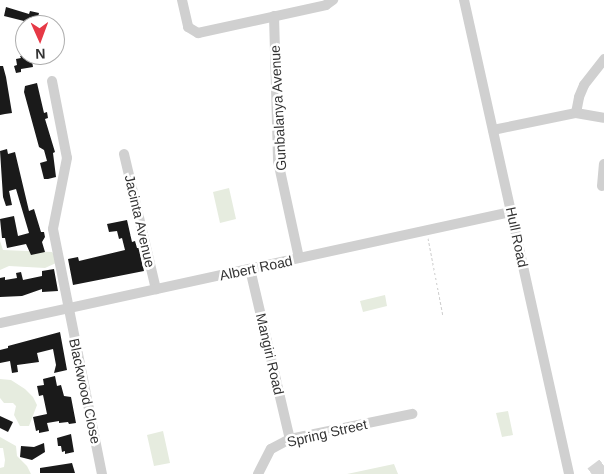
<!DOCTYPE html>
<html>
<head>
<meta charset="utf-8">
<style>
	body { margin:0 }
	#map { position:relative; width:604px; height:474px; overflow:hidden; background:#fff; font-family:Helvetica,sans-serif }
	div>[style] { position:absolute }
	.green>* { inset:0; background:#e6ecdf }
	.building>* { inset:0; background:#1a1a1a }
	.highway-tunnel>* { height:15px; margin-top:-7.5px; transform-origin:0; background:repeating-linear-gradient(90deg,#d6d6d6 0 15px,transparent 0 23px) }
	.path>* { height:1px; margin-top:-0.5px; transform-origin:0; background:repeating-linear-gradient(90deg,#cdcdcd 0 2.5px,transparent 0 5px) }
	.minor>* { height:10px; margin:-5px; padding:0 5px; transform-origin:5px; border-radius:5px; background:#d0d0d0 }
	span { translate:-50% -50%; white-space:nowrap; text-align:center; line-height:1.15; -webkit-text-stroke:5px #fff; paint-order:stroke }
	.street-label { font-size:14px; color:#333 }
	.north { position:absolute; left:15px; top:15px; width:50px; height:50px; box-sizing:border-box; background:#fff; border:1px solid #adadad; border-radius:50%; rotate:178deg; font-size:14px; font-weight:700; line-height:20px; text-align:center; color:#333 }
	.north::after { content:''; display:block; margin:auto; width:18px; height:22px; background:#e63946; clip-path:polygon(50% 0,100% 100%,50% 72%,0 100%) }
</style>
</head>
<body>
<div id="map">
	<div class="green">
		<i style="clip-path:polygon(229px 188px,236px 219px,220px 223px,213px 192px)"></i>
		<i style="clip-path:polygon(0 241px,3px 250px,52px 252px,56px 258px,56px 263px,45px 268px,9px 266px,0 270px)"></i>
		<i style="clip-path:polygon(385px 295px,387px 306px,363px 312px,360px 301px)"></i>
		<i style="clip-path:polygon(0 379px,11px 380px,25px 389px,33px 397px,37px 405px,29px 426px,20px 426px,14px 415px,16px 406px,13px 403px,4px 403px,0 398px)"></i>
		<i style="clip-path:polygon(508px 411px,513px 435px,502px 437px,496px 413px)"></i>
		<i style="clip-path:polygon(163px 431px,170px 463px,154px 466px,147px 435px)"></i>
		<i style="clip-path:polygon(0 437px,16px 446px,17px 456px,27px 466px,31px 474px,0 474px,0 468px,4px 467px,5px 460px,3px 448px,0 448px)"></i>
		<i style="clip-path:polygon(394px 464px,398px 474px,347px 474px)"></i>
	</div>
	<div class="building">
		<i style="clip-path:polygon(6px 7px,29px 14px,30px 11px,39px 13px,36px 25px,23px 24px,24px 21px,4px 16px)"></i>
		<i style="clip-path:polygon(49px 55px,49px 58px,32px 61px,33px 67px,21px 69px,21px 72px,16px 73px,14px 66px,17px 65px,16px 59px,21px 58px,20px 56px)"></i>
		<i style="clip-path:polygon(0 66px,3px 66px,6px 77px,12px 113px,5px 114px,0 115px)"></i>
		<i style="clip-path:polygon(37px 83px,44px 113px,47px 112px,48px 118px,45px 119px,55px 152px,53px 153px,56px 177px,48px 179px,44px 179px,40px 163px,47px 161px,44px 150px,39px 147px,24px 92px,25px 86px)"></i>
		<i style="clip-path:polygon(7px 149px,8px 154px,15px 152px,29px 211px,34px 209px,41px 232px,44px 232px,45px 237px,42px 242px,45px 252px,31px 255px,26px 244px,7px 248px,5px 238px,2px 238px,0 219px,14px 216px,18px 236px,29px 233px,16px 189px,9px 191px,12px 205px,6px 206px,3px 197px,0 151px)"></i>
		<i style="clip-path:polygon(127px 220px,132px 242px,135px 241px,137px 248px,139px 248px,144px 271px,73px 285px,68px 259px,78px 257px,79px 261px,125px 250px,122px 238px,119px 239px,117px 231px,109px 232px,107px 224px)"></i>
		<i style="clip-path:polygon(54px 269px,58px 291px,42px 292px,42px 289px,22px 296px,0 297px,0 278px,5px 277px,5px 280px,17px 278px,16px 273px,21px 272px,23px 280px,42px 276px,42px 271px)"></i>
		<i style="clip-path:polygon(60px 332px,67px 370px,54px 373px,56px 365px,53px 349px,37px 353px,39px 362px,17px 365px,18px 372px,12px 373px,10px 361px,0 363px,0 350px,8px 348px,8px 346px)"></i>
		<i style="clip-path:polygon(55px 376px,57px 386px,61px 385px,64px 396px,71px 397px,76px 423px,69px 424px,68px 422px,59px 423px,59px 421px,47px 423px,49px 431px,39px 433px,39px 430px,36px 431px,33px 417px,47px 414px,43px 395px,39px 396px,37px 386px,44px 385px,43px 379px)"></i>
		<i style="clip-path:polygon(0 416px,13px 422px,8px 432px,0 428px)"></i>
		<i style="clip-path:polygon(71px 434px,74px 452px,65px 454px,65px 451px,62px 452px,61px 446px,58px 446px,57px 438px)"></i>
		<i style="clip-path:polygon(44px 443px,45px 452px,32px 460px,20px 457px,21px 446px,34px 447px)"></i>
		<i style="clip-path:polygon(72px 463px,75px 473px,40px 473px,40px 468px)"></i>
	</div>
	<div class="highway-tunnel">
		<i style="left:592px;top:474px;width:15px;rotate:-37deg"></i>
	</div>
	<div class="path">
		<i style="left:428px;top:238px;width:79px;rotate:79.1deg"></i>
	</div>
	<div class="minor">
		<i style="left:182px;top:0;width:28px;rotate:77deg"></i>
		<i style="left:188px;top:27px;width:12px;rotate:31deg"></i>
		<i style="left:198px;top:33px;width:131px;rotate:-12.3deg"></i>
		<i style="left:326px;top:5px;width:9px;rotate:-36deg"></i>
		<i style="left:464px;top:0;width:485px;rotate:77.5deg"></i>
		<i style="left:274px;top:16px;width:145px;rotate:88.4deg"></i>
		<i style="left:278px;top:161px;width:99px;rotate:77.8deg"></i>
		<i style="left:52px;top:81px;width:78px;rotate:79deg"></i>
		<i style="left:67px;top:158px;width:72px;rotate:101.2deg"></i>
		<i style="left:53px;top:229px;width:250px;rotate:78.7deg"></i>
		<i style="left:576px;top:113px;width:16px;rotate:-79deg"></i>
		<i style="left:579px;top:97px;width:13px;rotate:-67deg"></i>
		<i style="left:584px;top:85px;width:33px;rotate:-52deg"></i>
		<i style="left:493px;top:130px;width:85px;rotate:-11.6deg"></i>
		<i style="left:576px;top:113px;width:28px;rotate:10deg"></i>
		<i style="left:124px;top:154px;width:139px;rotate:76.7deg"></i>
		<i style="left:602px;top:186px;width:22px;rotate:-85deg"></i>
		<i style="left:250px;top:269px;width:175px;rotate:76.8deg"></i>
		<i style="left:0;top:323px;width:523px;rotate:-12.26deg"></i>
		<i style="left:258px;top:474px;width:28px;rotate:-63deg"></i>
		<i style="left:271px;top:449px;width:21px;rotate:-28deg"></i>
		<i style="left:290px;top:439px;width:125px;rotate:-11.6deg"></i>
	</div>
	<div class="street-label">
		<span style="left:278px;top:108px;rotate:-93deg">Gunbalanya Avenue</span>
		<span style="left:140px;top:221px;rotate:77deg">Jacinta Avenue</span>
		<span style="left:517px;top:237px;rotate:78deg">Hull Road</span>
		<span style="left:256px;top:268px;rotate:-12deg">Albert Road</span>
		<span style="left:270px;top:354px;rotate:77deg">Mangiri Road</span>
		<span style="left:85px;top:391px;rotate:78deg">Blackwood Close</span>
		<span style="left:327px;top:433px;rotate:-13deg">Spring Street</span>
	</div>
	<div class="north">N</div>
</div>
</body>
</html>
